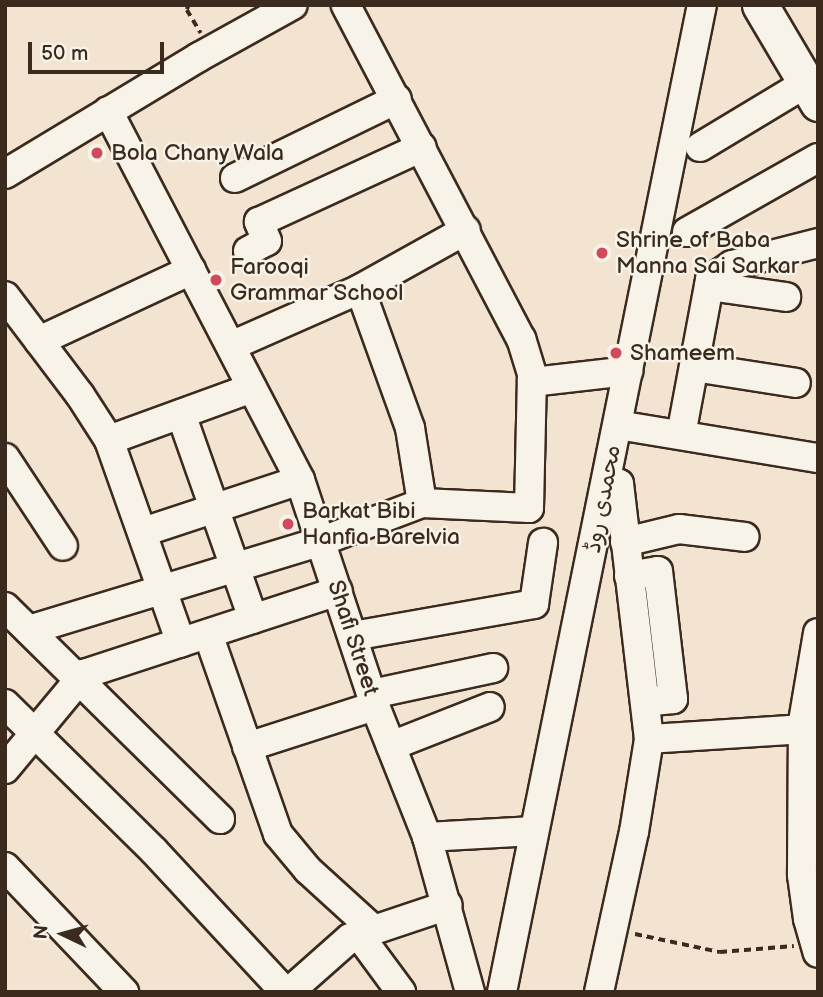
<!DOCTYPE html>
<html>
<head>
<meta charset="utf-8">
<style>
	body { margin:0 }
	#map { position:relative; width:823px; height:997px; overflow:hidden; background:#f2e4d0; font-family:"Balsamiq Sans","Playpen Sans Arabic",sans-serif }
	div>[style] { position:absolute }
	.path>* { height:3.5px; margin-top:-1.75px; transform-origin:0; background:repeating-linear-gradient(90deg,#3b2a1e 0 7px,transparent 0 12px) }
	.roads { filter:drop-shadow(2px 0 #3b2a1e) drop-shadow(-2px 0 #3b2a1e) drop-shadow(0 2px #3b2a1e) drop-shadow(0 -2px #3b2a1e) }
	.minor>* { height:28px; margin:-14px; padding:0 14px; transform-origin:14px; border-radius:14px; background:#f7f3e8 }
	.major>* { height:35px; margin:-17.5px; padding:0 17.5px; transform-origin:17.5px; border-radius:17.5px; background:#f7f3e8 }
	.dots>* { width:19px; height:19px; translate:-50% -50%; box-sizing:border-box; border:4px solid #f7f3e8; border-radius:50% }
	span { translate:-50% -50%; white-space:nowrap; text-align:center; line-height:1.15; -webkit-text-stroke:5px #f7f3e8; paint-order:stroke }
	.poi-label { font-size:23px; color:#3b2a1e }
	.left { translate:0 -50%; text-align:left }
	.street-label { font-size:23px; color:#3b2a1e }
	.frame { position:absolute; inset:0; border:7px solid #3b2a1e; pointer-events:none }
	.north { position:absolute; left:28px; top:899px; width:70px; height:70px; -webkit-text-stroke:5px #f7f3e8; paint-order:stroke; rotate:275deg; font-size:19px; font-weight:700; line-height:28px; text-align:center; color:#3b2a1e }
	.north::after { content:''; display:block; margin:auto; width:24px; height:32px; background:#3b2a1e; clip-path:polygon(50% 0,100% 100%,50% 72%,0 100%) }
	.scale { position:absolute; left:28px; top:42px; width:136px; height:32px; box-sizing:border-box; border:4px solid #3b2a1e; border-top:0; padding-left:9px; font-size:21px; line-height:24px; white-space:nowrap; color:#3b2a1e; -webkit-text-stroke:5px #f7f3e8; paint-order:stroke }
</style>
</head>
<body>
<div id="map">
	<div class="path">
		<i style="left:189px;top:5px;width:5px;rotate:112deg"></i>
		<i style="left:187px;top:10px;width:27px;rotate:59deg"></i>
		<i style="left:635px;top:934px;width:87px;rotate:12deg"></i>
		<i style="left:720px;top:952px;width:74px;rotate:-4.6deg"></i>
	</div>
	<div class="roads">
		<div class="minor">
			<i style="left:108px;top:111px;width:416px;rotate:62.5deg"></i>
			<i style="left:300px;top:480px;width:238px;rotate:71.6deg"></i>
			<i style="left:375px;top:706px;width:141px;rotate:68.3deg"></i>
			<i style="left:427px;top:837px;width:161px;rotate:74.5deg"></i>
			<i style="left:700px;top:147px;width:124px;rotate:-31.1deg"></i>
			<i style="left:5px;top:174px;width:227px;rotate:-31.1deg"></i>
			<i style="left:199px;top:57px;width:107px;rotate:-29deg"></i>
			<i style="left:235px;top:178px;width:180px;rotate:-26deg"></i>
			<i style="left:687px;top:232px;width:150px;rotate:-29.5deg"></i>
			<i style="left:248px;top:251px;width:21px;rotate:-28deg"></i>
			<i style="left:267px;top:241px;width:21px;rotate:-113deg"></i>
			<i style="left:259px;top:222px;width:179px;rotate:-24.7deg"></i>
			<i style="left:709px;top:286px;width:78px;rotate:8.1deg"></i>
			<i style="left:360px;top:289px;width:148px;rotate:70.2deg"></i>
			<i style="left:410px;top:428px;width:76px;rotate:80.9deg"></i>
			<i style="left:5px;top:296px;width:124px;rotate:52.9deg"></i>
			<i style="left:80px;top:395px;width:54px;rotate:57.2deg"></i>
			<i style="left:109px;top:440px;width:215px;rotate:70.5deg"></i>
			<i style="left:39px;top:341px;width:168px;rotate:-25deg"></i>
			<i style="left:231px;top:346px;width:141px;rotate:-23.8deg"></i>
			<i style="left:360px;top:289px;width:121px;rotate:-29.1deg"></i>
			<i style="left:694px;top:367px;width:103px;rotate:8.9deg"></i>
			<i style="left:532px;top:382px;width:97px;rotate:-6.5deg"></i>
			<i style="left:181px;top:414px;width:217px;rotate:70.6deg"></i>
			<i style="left:618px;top:425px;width:203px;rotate:9.4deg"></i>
			<i style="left:681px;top:435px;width:158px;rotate:-79.4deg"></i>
			<i style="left:710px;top:280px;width:27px;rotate:-34deg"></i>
			<i style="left:732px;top:265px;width:89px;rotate:-14.3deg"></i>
			<i style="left:109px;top:440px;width:152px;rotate:-20deg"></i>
			<i style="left:5px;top:458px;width:105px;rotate:56.6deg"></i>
			<i style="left:143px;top:532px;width:165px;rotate:-18.3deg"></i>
			<i style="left:625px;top:542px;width:56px;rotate:-13.5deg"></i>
			<i style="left:679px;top:529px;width:66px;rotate:6.9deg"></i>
			<i style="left:629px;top:576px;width:29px;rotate:-10deg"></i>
			<i style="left:658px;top:571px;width:129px;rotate:83.3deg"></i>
			<i style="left:673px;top:699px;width:28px;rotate:174deg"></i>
			<i style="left:5px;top:607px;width:302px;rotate:44.6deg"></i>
			<i style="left:29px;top:630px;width:306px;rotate:-16.9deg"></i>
			<i style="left:322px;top:541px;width:107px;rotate:-20.8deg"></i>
			<i style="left:422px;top:503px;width:107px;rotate:2.7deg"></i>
			<i style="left:529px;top:508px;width:134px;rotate:-88.7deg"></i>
			<i style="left:532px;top:374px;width:37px;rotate:-107deg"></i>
			<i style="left:521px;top:339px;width:377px;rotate:-117.7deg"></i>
			<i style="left:818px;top:633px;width:90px;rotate:99.6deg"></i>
			<i style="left:803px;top:722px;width:153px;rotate:90.4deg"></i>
			<i style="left:802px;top:875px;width:44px;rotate:82.2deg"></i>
			<i style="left:808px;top:919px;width:35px;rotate:74deg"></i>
			<i style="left:208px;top:634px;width:212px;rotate:70.7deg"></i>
			<i style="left:278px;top:834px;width:47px;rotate:50.2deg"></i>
			<i style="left:308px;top:870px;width:89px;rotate:42.3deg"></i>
			<i style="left:353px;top:636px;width:184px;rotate:-10deg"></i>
			<i style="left:534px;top:604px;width:62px;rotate:-81.6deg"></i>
			<i style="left:372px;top:694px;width:124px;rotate:-12.1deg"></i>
			<i style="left:5px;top:704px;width:209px;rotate:44.6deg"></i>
			<i style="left:154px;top:851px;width:192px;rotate:47.1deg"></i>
			<i style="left:649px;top:739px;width:154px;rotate:-3.7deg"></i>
			<i style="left:391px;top:746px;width:106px;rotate:-21.5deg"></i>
			<i style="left:247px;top:747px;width:134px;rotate:-17.8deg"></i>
			<i style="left:5px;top:769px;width:124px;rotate:-50.3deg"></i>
			<i style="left:84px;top:674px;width:267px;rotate:-18.1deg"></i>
			<i style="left:427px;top:837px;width:107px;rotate:-3.2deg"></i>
			<i style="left:5px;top:867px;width:173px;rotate:46.4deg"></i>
			<i style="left:359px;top:935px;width:71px;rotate:53.6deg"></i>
			<i style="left:289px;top:992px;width:81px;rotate:-41.5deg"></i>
			<i style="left:350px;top:938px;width:103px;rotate:-18.6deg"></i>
			<i style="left:502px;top:992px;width:1007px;rotate:-78.55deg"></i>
			<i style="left:599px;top:992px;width:164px;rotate:-77.7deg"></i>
			<i style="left:634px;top:832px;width:94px;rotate:-80.8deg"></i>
			<i style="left:649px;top:739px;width:257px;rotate:-96.7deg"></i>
			<i style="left:619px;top:484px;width:13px;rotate:-167deg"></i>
		</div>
		<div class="major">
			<i style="left:760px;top:5px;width:114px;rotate:59.4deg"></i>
		</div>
	</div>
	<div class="dots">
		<i style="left:97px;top:153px;background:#d1495b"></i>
		<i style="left:602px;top:253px;background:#d1495b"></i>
		<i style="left:216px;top:280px;background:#d1495b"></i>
		<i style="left:616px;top:353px;background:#d1495b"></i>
		<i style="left:288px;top:524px;background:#d1495b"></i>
	</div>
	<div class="poi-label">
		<span class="left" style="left:111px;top:153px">Bola Chany Wala</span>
		<span class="left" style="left:616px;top:253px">Shrine of Baba<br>Manna Sai Sarkar</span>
		<span class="left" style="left:230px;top:280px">Farooqi<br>Grammar School</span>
		<span class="left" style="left:630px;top:353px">Shameem</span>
		<span class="left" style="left:302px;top:524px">Barkat Bibi<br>Hanfia Barelvia</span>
	</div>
	<div class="street-label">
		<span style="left:603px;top:499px;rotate:-79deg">محمدی روڈ</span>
		<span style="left:353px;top:638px;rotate:72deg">Shafi Street</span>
	</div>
	<div class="frame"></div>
	<div class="north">N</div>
	<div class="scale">50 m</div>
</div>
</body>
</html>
